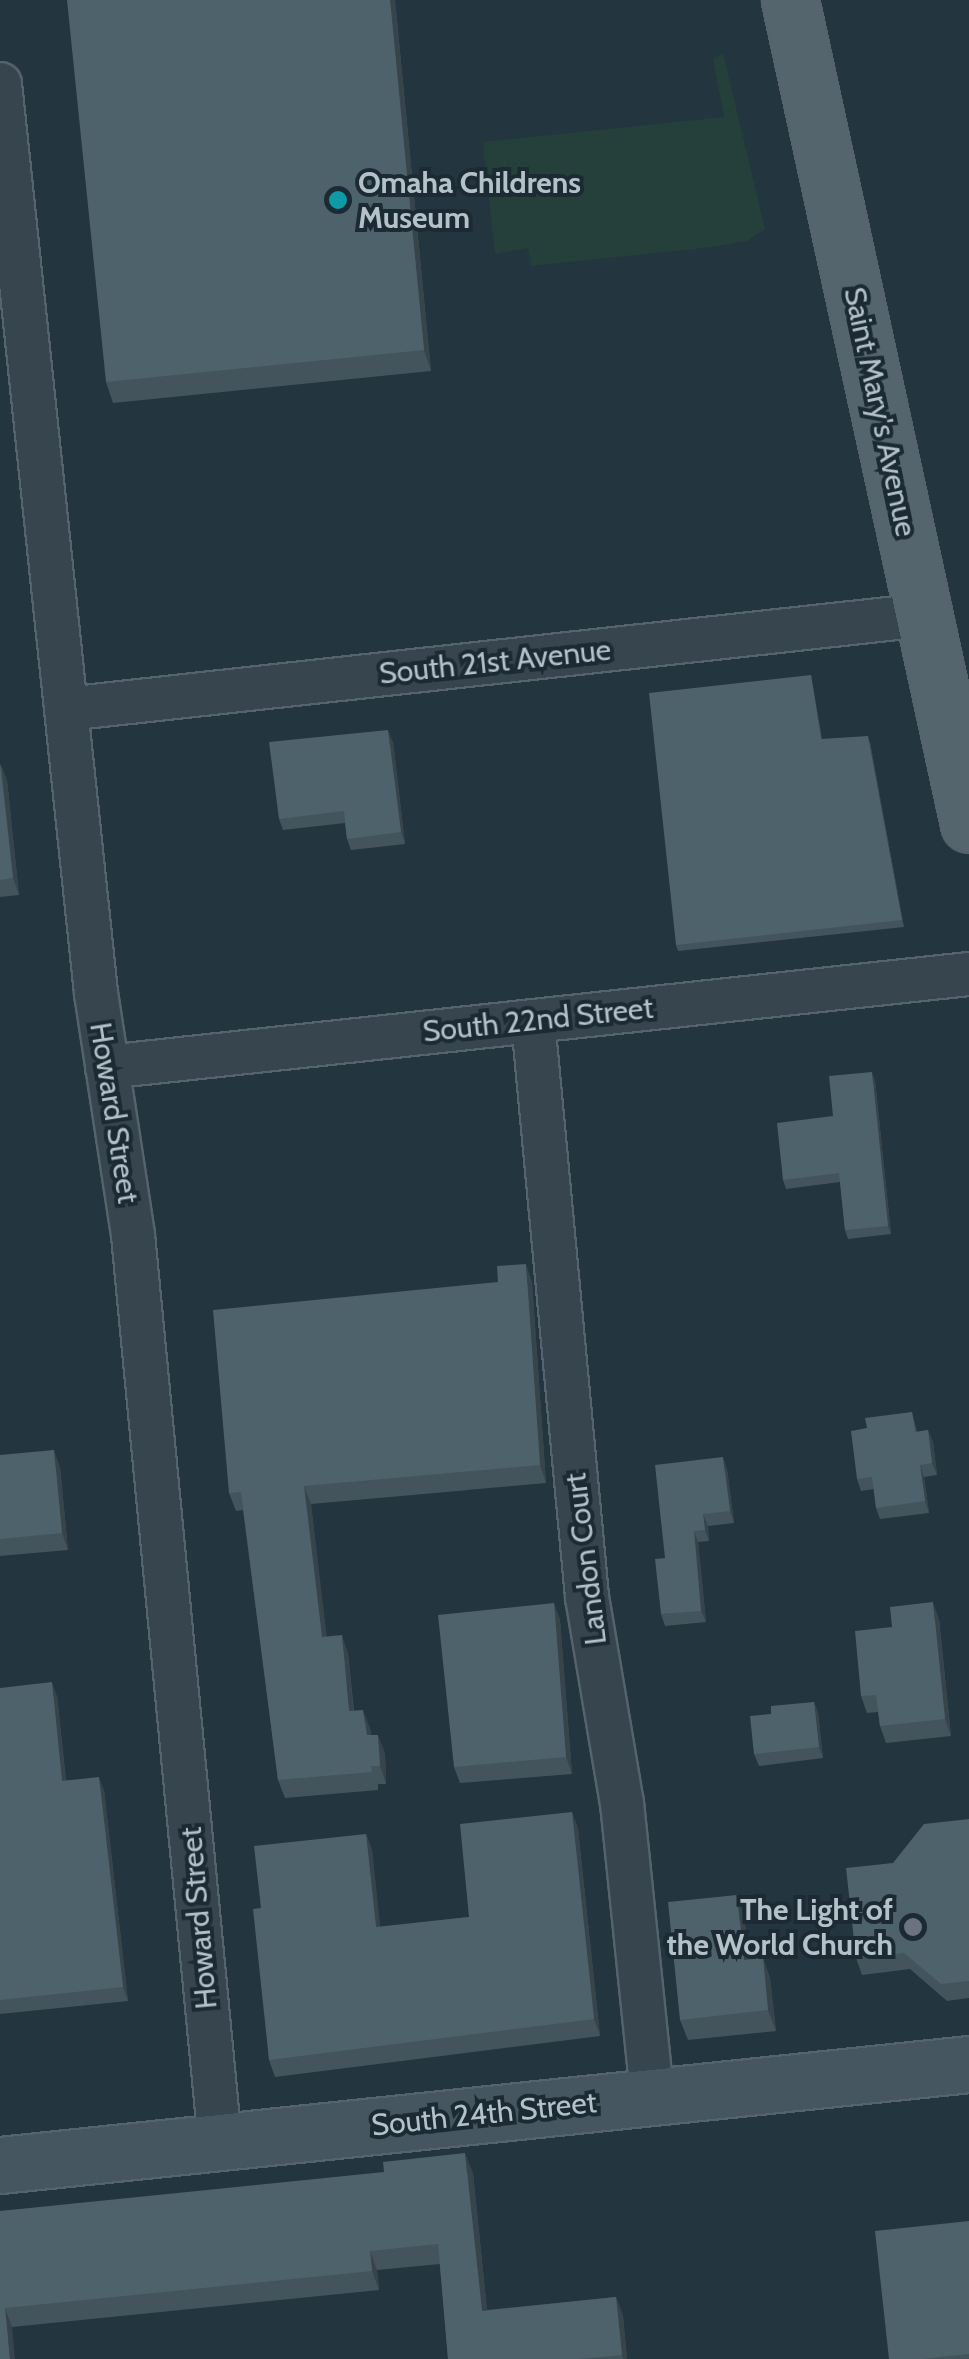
<!DOCTYPE html>
<html>
<head>
<meta charset="utf-8">
<style>
	body { margin:0 }
	#map { position:relative; width:969px; height:2359px; overflow:hidden; background:#23353e; font-family:Cabin,sans-serif }
	div>[style] { position:absolute }
	.green>* { inset:0; background:#253f3b }
	.roads { filter:drop-shadow(2px 0 #55646c) drop-shadow(-2px 0 #55646c) drop-shadow(0 2px #55646c) drop-shadow(0 -2px #55646c) }
	.street>* { height:42px; margin:-21px; padding:0 21px; transform-origin:21px; border-radius:21px; background:#37464e }
	.secondary>* { height:55px; margin:-27.5px; padding:0 27.5px; transform-origin:27.5px; border-radius:27.5px; background:#455661 }
	.primary>* { height:55px; margin:-27.5px; padding:0 27.5px; transform-origin:27.5px; border-radius:27.5px; background:#55656e }
	.wall>* { inset:0; background:#43545c }
	.shaded-wall>* { inset:0; background:#37454b }
	.building>* { inset:0; background:#4e626b }
	.dots>* { width:28px; height:28px; translate:-50% -50%; box-sizing:border-box; border:5px solid #1c2b33; border-radius:50% }
	span { translate:-50% -50%; white-space:nowrap; text-align:center; line-height:1.15; -webkit-text-stroke:8px #1c2b33; paint-order:stroke }
	.poi-label { font-size:30px; color:#b3c1c9; font-weight:700 }
	.left { translate:0 -50%; text-align:left }
	.right { translate:-100% -50%; text-align:right }
	.street-label { font-size:30px; color:#b3c1c9 }
</style>
</head>
<body>
<div id="map">
	<div class="green">
		<i style="clip-path:polygon(723px 53px,765px 229px,747px 241px,712px 247px,531px 266px,528px 248px,495px 254px,483px 142px,724px 117px,713px 59px)"></i>
	</div>
	<div class="roads">
		<div class="street">
			<i style="left:0;top:84px;width:914px;rotate:83.97deg"></i>
			<i style="left:96px;top:993px;width:245px;rotate:81.3deg"></i>
			<i style="left:133px;top:1235px;width:911px;rotate:84.52deg"></i>
			<i style="left:66px;top:709px;width:863px;rotate:-6.25deg"></i>
			<i style="left:533px;top:1021px;width:579px;rotate:84.64deg"></i>
			<i style="left:587px;top:1597px;width:209px;rotate:80.4deg"></i>
			<i style="left:622px;top:1803px;width:294px;rotate:84.1deg"></i>
			<i style="left:107px;top:1067px;width:867px;rotate:-6.16deg"></i>
		</div>
		<div class="secondary">
			<i style="left:0;top:2165px;width:974px;rotate:-5.95deg"></i>
		</div>
		<div class="primary">
			<i style="left:790px;top:0;width:843px;rotate:77.74deg"></i>
		</div>
	</div>
	<div class="wall">
		<i style="clip-path:polygon(395px 0,431px 371px,113px 403px,106px 382px)"></i>
		<i style="clip-path:polygon(811px 675px,822px 739px,870px 742px,904px 927px,678px 951px,676px 945px)"></i>
		<i style="clip-path:polygon(393px 742px,405px 844px,351px 850px,347px 839px,345px 823px,283px 830px,279px 819px)"></i>
		<i style="clip-path:polygon(0 764px,7px 780px,19px 895px,0 897px)"></i>
		<i style="clip-path:polygon(875px 1080px,891px 1234px,848px 1239px,845px 1230px,840px 1182px,786px 1189px,783px 1180px,833px 1116px)"></i>
		<i style="clip-path:polygon(532px 1282px,546px 1483px,311px 1504px,326px 1636px,348px 1653px,354px 1711px,370px 1728px,371px 1735px,385px 1753px,386px 1784px,378px 1784px,378px 1790px,285px 1798px,278px 1780px,243px 1510px,236px 1511px,229px 1493px)"></i>
		<i style="clip-path:polygon(912px 1412px,917px 1432px,928px 1430px,933px 1442px,937px 1475px,924px 1477px,929px 1513px,880px 1519px,876px 1508px,874px 1489px,861px 1491px,857px 1479px,867px 1428px)"></i>
		<i style="clip-path:polygon(0 1455px,60px 1467px,68px 1550px,0 1556px)"></i>
		<i style="clip-path:polygon(727px 1469px,734px 1523px,708px 1526px,709px 1541px,698px 1542px,706px 1622px,665px 1626px,661px 1614px,665px 1558px)"></i>
		<i style="clip-path:polygon(554px 1603px,560px 1620px,572px 1774px,460px 1783px,454px 1767px)"></i>
		<i style="clip-path:polygon(939px 1619px,951px 1736px,886px 1743px,880px 1726px,878px 1712px,867px 1713px,861px 1696px,892px 1627px)"></i>
		<i style="clip-path:polygon(0 1688px,57px 1696px,66px 1780px,104px 1790px,128px 2001px,0 2014px)"></i>
		<i style="clip-path:polygon(814px 1702px,818px 1713px,823px 1758px,759px 1766px,754px 1754px,771px 1714px)"></i>
		<i style="clip-path:polygon(572px 1812px,578px 1829px,600px 2036px,275px 2077px,269px 2060px,261px 1908px,366px 1834px,372px 1850px,380px 1927px,469px 1917px)"></i>
		<i style="clip-path:polygon(969px 1819px,969px 1998px,947px 2001px,910px 1969px,862px 1975px,856px 1958px,893px 1863px)"></i>
		<i style="clip-path:polygon(744px 1916px,749px 1959px,763px 1958px,770px 1978px,776px 2031px,688px 2040px,680px 2020px)"></i>
		<i style="clip-path:polygon(473px 2173px,487px 2310px,616px 2297px,623px 2316px,627px 2359px,448px 2359px,440px 2264px,377px 2270px,379px 2290px,12px 2327px,0 2359px,0 2211px)"></i>
		<i style="clip-path:polygon(969px 2221px,969px 2359px,889px 2359px)"></i>
	</div>
	<div class="shaded-wall">
		<i style="clip-path:polygon(390px 0,395px 0,431px 371px,424px 350px)"></i>
		<i style="clip-path:polygon(388px 730px,393px 742px,405px 844px,401px 832px)"></i>
		<i style="clip-path:polygon(868px 736px,870px 742px,904px 927px,902px 920px)"></i>
		<i style="clip-path:polygon(1px 764px,7px 780px,19px 895px,13px 878px)"></i>
		<i style="clip-path:polygon(872px 1072px,875px 1080px,891px 1234px,888px 1226px)"></i>
		<i style="clip-path:polygon(526px 1264px,532px 1282px,546px 1483px,540px 1465px)"></i>
		<i style="clip-path:polygon(928px 1430px,933px 1442px,937px 1475px,932px 1463px)"></i>
		<i style="clip-path:polygon(54px 1450px,60px 1467px,68px 1550px,62px 1533px)"></i>
		<i style="clip-path:polygon(723px 1457px,727px 1469px,734px 1523px,730px 1511px)"></i>
		<i style="clip-path:polygon(920px 1465px,924px 1477px,929px 1513px,925px 1501px)"></i>
		<i style="clip-path:polygon(304px 1486px,311px 1504px,329px 1655px,322px 1637px)"></i>
		<i style="clip-path:polygon(703px 1514px,708px 1526px,709px 1541px,705px 1530px)"></i>
		<i style="clip-path:polygon(694px 1531px,698px 1542px,706px 1622px,701px 1611px)"></i>
		<i style="clip-path:polygon(933px 1602px,939px 1619px,951px 1736px,945px 1719px)"></i>
		<i style="clip-path:polygon(554px 1603px,560px 1620px,572px 1774px,566px 1757px)"></i>
		<i style="clip-path:polygon(342px 1635px,348px 1653px,355px 1729px,349px 1711px)"></i>
		<i style="clip-path:polygon(52px 1682px,57px 1696px,67px 1794px,62px 1781px)"></i>
		<i style="clip-path:polygon(814px 1702px,818px 1713px,823px 1758px,819px 1747px)"></i>
		<i style="clip-path:polygon(363px 1710px,370px 1728px,373px 1753px,367px 1735px)"></i>
		<i style="clip-path:polygon(378px 1735px,385px 1753px,386px 1784px,380px 1766px)"></i>
		<i style="clip-path:polygon(99px 1777px,104px 1790px,128px 2001px,123px 1987px)"></i>
		<i style="clip-path:polygon(572px 1812px,578px 1829px,600px 2036px,594px 2019px)"></i>
		<i style="clip-path:polygon(366px 1834px,372px 1850px,382px 1944px,376px 1927px)"></i>
		<i style="clip-path:polygon(737px 1895px,744px 1916px,751px 1980px,744px 1960px)"></i>
		<i style="clip-path:polygon(763px 1958px,770px 1978px,776px 2031px,768px 2010px)"></i>
		<i style="clip-path:polygon(465px 2153px,473px 2173px,489px 2330px,482px 2311px)"></i>
		<i style="clip-path:polygon(370px 2251px,377px 2270px,379px 2290px,372px 2271px)"></i>
		<i style="clip-path:polygon(616px 2297px,623px 2316px,627px 2359px,623px 2359px,622px 2355px)"></i>
		<i style="clip-path:polygon(5px 2308px,12px 2327px,15px 2359px,10px 2359px)"></i>
	</div>
	<div class="building">
		<i style="clip-path:polygon(67px 0,390px 0,424px 350px,106px 382px)"></i>
		<i style="clip-path:polygon(811px 675px,821px 739px,868px 736px,902px 920px,676px 945px,649px 693px)"></i>
		<i style="clip-path:polygon(388px 730px,401px 832px,347px 839px,344px 811px,279px 819px,269px 742px)"></i>
		<i style="clip-path:polygon(0 764px,13px 878px,0 880px)"></i>
		<i style="clip-path:polygon(872px 1072px,888px 1226px,845px 1230px,839px 1173px,783px 1180px,777px 1123px,833px 1116px,829px 1076px)"></i>
		<i style="clip-path:polygon(526px 1264px,540px 1465px,304px 1486px,322px 1637px,342px 1635px,349px 1711px,363px 1710px,367px 1735px,378px 1735px,380px 1766px,371px 1766px,372px 1772px,278px 1780px,241px 1492px,229px 1493px,213px 1310px,498px 1282px,497px 1266px)"></i>
		<i style="clip-path:polygon(912px 1412px,915px 1432px,928px 1430px,932px 1463px,920px 1465px,925px 1501px,876px 1508px,872px 1477px,857px 1479px,851px 1431px,867px 1428px,865px 1418px)"></i>
		<i style="clip-path:polygon(54px 1450px,62px 1533px,0 1539px,0 1455px)"></i>
		<i style="clip-path:polygon(723px 1457px,730px 1511px,703px 1514px,705px 1530px,694px 1531px,701px 1611px,661px 1614px,655px 1559px,665px 1558px,655px 1465px)"></i>
		<i style="clip-path:polygon(933px 1602px,945px 1719px,880px 1726px,876px 1695px,861px 1696px,855px 1631px,892px 1627px,890px 1607px)"></i>
		<i style="clip-path:polygon(554px 1603px,566px 1757px,454px 1767px,438px 1615px)"></i>
		<i style="clip-path:polygon(52px 1682px,62px 1781px,99px 1777px,123px 1987px,0 2000px,0 1688px)"></i>
		<i style="clip-path:polygon(814px 1702px,819px 1747px,754px 1754px,750px 1716px,771px 1714px,771px 1706px)"></i>
		<i style="clip-path:polygon(572px 1812px,594px 2019px,269px 2060px,253px 1909px,261px 1908px,254px 1846px,366px 1834px,376px 1927px,469px 1917px,460px 1824px)"></i>
		<i style="clip-path:polygon(969px 1819px,969px 1981px,941px 1984px,904px 1953px,856px 1958px,846px 1868px,893px 1863px,924px 1824px)"></i>
		<i style="clip-path:polygon(737px 1895px,744px 1960px,763px 1958px,768px 2010px,680px 2020px,668px 1902px)"></i>
		<i style="clip-path:polygon(465px 2153px,482px 2311px,616px 2297px,622px 2355px,579px 2359px,448px 2359px,438px 2244px,370px 2251px,372px 2271px,5px 2308px,10px 2359px,0 2359px,0 2211px,384px 2172px,383px 2162px)"></i>
		<i style="clip-path:polygon(969px 2221px,969px 2354px,922px 2359px,889px 2359px,875px 2231px)"></i>
	</div>
	<div class="dots">
		<i style="left:338px;top:200px;background:#0f9aa8"></i>
		<i style="left:913px;top:1927px;background:#6b7280"></i>
	</div>
	<div class="poi-label">
		<span class="left" style="left:358px;top:200px">Omaha Childrens<br>Museum</span>
		<span class="right" style="left:893px;top:1927px">The Light of<br>the World Church</span>
	</div>
	<div class="street-label">
		<span style="left:880px;top:412px;rotate:78deg">Saint Mary's Avenue</span>
		<span style="left:495px;top:662px;rotate:-6deg">South 21st Avenue</span>
		<span style="left:538px;top:1020px;rotate:-6deg">South 22nd Street</span>
		<span style="left:114px;top:1113px;rotate:81deg">Howard Street</span>
		<span style="left:586px;top:1559px;rotate:-97deg">Landon Court</span>
		<span style="left:199px;top:1918px;rotate:-95deg">Howard Street</span>
		<span style="left:484px;top:2114px;rotate:-6deg">South 24th Street</span>
	</div>
</div>
</body>
</html>
